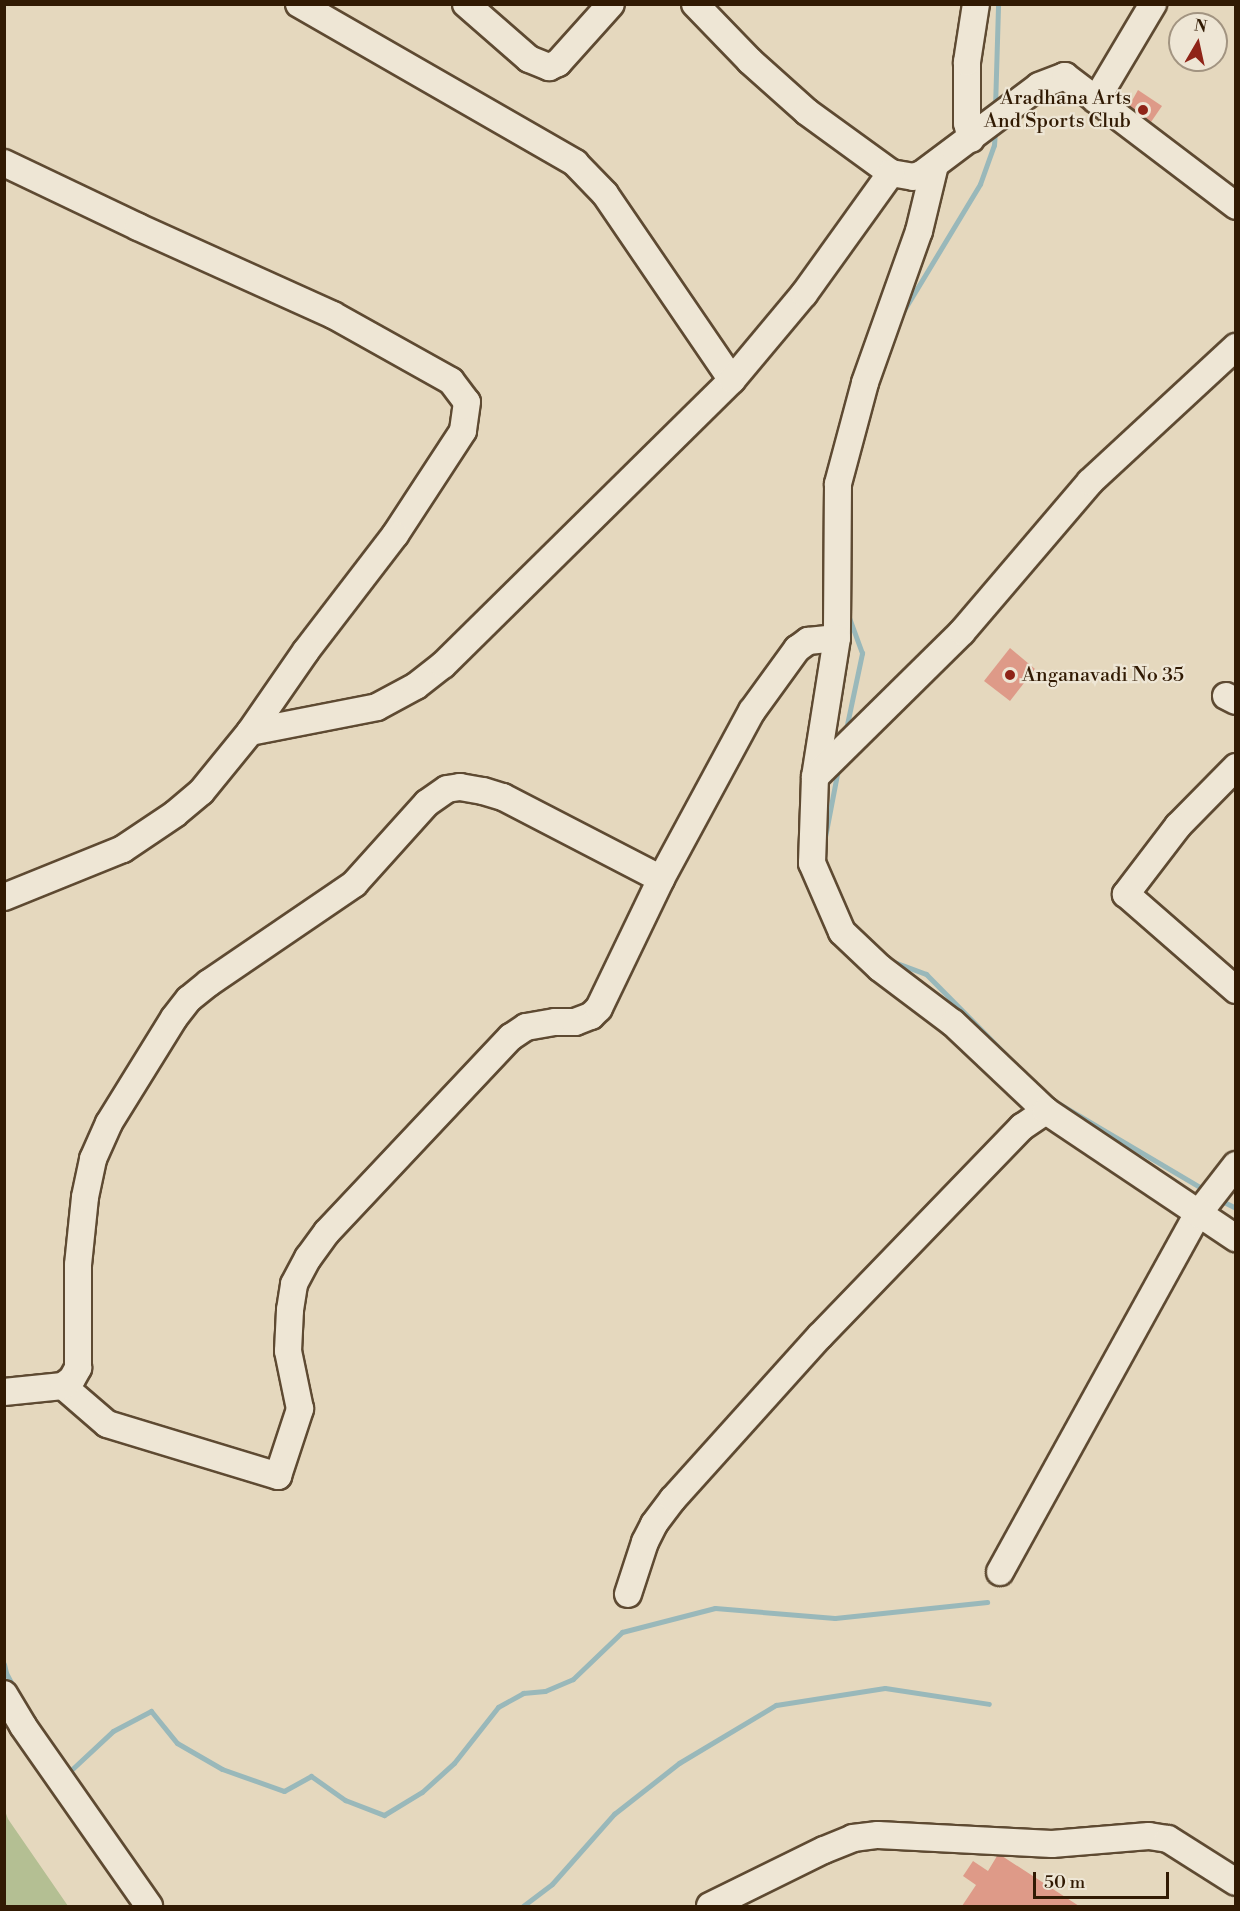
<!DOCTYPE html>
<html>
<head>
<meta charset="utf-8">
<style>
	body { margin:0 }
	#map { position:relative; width:1240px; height:1911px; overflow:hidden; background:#e5d8be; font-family:"Libre Bodoni",serif }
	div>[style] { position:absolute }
	.green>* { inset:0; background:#b4bf93 }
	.stream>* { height:5px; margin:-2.5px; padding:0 2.5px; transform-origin:2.5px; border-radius:2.5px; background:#99b8ba }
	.building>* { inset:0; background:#de9a88 }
	.roads { filter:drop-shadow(2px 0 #5e4a32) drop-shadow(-2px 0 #5e4a32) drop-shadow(0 2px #5e4a32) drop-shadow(0 -2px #5e4a32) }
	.minor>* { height:26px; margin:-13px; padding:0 13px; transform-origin:13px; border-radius:13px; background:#eee6d5 }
	.dots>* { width:16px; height:16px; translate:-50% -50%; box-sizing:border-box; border:3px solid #eee6d5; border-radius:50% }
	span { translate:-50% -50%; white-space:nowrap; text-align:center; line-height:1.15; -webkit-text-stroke:4.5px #eee6d5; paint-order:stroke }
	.poi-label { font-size:20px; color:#311a03 }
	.right { translate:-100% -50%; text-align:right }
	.left { translate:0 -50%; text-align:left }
	.frame { position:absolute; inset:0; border:6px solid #311a03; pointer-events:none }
	.north { position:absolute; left:1168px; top:12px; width:60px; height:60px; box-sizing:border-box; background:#eee6d5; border:2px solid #a29481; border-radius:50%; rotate:9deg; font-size:16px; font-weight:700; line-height:24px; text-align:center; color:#311a03 }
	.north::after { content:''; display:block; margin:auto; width:21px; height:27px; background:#8f2418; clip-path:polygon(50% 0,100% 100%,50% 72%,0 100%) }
	.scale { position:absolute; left:1033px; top:1872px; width:136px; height:27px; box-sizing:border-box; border:3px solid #311a03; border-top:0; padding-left:8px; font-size:18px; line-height:21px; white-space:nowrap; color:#311a03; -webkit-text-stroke:4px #eee6d5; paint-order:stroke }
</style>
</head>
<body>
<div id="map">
	<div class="green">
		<i style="clip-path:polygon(4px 1808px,8px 1819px,68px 1906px,5px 1906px)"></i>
	</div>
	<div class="stream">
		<i style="left:995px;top:108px;width:104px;rotate:-88.3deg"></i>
		<i style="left:901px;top:315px;width:153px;rotate:-58.9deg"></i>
		<i style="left:980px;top:184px;width:41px;rotate:-70.3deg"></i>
		<i style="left:994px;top:145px;width:15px;rotate:-86deg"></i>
		<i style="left:845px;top:734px;width:83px;rotate:-78.1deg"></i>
		<i style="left:862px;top:653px;width:40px;rotate:-110.2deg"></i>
		<i style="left:825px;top:837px;width:69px;rotate:-79.2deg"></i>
		<i style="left:886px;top:959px;width:43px;rotate:20.6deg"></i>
		<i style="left:926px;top:974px;width:135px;rotate:45.3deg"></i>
		<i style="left:1056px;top:1102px;width:177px;rotate:30.6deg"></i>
		<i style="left:1218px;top:1199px;width:20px;rotate:27deg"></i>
		<i style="left:4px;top:1664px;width:9px;rotate:77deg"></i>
		<i style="left:6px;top:1673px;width:19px;rotate:62deg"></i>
		<i style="left:69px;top:1772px;width:60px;rotate:-43deg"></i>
		<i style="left:113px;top:1731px;width:43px;rotate:-27.8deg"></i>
		<i style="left:151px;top:1711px;width:41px;rotate:50.9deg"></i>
		<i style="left:177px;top:1743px;width:52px;rotate:30deg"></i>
		<i style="left:222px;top:1769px;width:66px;rotate:19.5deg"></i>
		<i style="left:284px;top:1791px;width:31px;rotate:-29deg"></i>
		<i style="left:311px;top:1776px;width:42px;rotate:35.2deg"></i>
		<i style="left:345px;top:1800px;width:42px;rotate:21deg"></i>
		<i style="left:384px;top:1815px;width:44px;rotate:-31.2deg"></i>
		<i style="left:422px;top:1792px;width:43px;rotate:-42.2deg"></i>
		<i style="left:454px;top:1763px;width:71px;rotate:-51.8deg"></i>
		<i style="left:498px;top:1707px;width:29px;rotate:-29deg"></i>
		<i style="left:523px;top:1693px;width:22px;rotate:-5deg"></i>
		<i style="left:545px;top:1691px;width:30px;rotate:-23deg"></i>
		<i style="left:573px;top:1679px;width:68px;rotate:-43.8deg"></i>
		<i style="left:622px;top:1632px;width:96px;rotate:-14.5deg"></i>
		<i style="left:715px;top:1608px;width:120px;rotate:4.8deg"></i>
		<i style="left:835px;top:1618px;width:153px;rotate:-6deg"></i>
		<i style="left:523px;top:1906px;width:36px;rotate:-37deg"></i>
		<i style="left:552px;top:1884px;width:94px;rotate:-48.5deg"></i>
		<i style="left:614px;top:1814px;width:83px;rotate:-38.1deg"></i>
		<i style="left:679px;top:1763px;width:113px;rotate:-30.9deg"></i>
		<i style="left:776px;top:1705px;width:110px;rotate:-8.9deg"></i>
		<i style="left:885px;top:1688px;width:105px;rotate:8.7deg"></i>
	</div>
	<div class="building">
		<i style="clip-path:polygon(1138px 90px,1162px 106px,1151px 122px,1129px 106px)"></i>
		<i style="clip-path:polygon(1010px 648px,1035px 669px,1010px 701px,984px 681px)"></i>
		<i style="clip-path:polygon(997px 1856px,1002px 1856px,1079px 1906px,962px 1906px,976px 1885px,963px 1876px,973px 1861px,988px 1871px)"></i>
	</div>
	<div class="roads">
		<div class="minor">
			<i style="left:299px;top:4px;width:319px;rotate:29.9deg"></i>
			<i style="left:575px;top:163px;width:43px;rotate:45.9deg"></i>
			<i style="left:605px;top:194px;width:225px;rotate:55.7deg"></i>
			<i style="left:466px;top:4px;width:84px;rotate:41.1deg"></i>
			<i style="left:529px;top:59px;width:22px;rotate:22deg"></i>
			<i style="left:549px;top:67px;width:10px;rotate:-24deg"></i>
			<i style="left:558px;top:63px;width:79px;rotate:-48.1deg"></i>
			<i style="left:695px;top:4px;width:79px;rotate:46deg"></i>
			<i style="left:750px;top:61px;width:76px;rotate:41.8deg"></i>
			<i style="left:807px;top:112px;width:104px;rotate:36deg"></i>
			<i style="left:891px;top:173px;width:22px;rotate:10deg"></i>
			<i style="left:913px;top:177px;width:9px;rotate:-18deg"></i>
			<i style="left:922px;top:174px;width:146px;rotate:-36.9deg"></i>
			<i style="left:1039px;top:86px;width:28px;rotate:-21deg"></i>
			<i style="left:1065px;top:76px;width:215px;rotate:37.2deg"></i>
			<i style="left:1096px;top:100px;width:112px;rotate:-59.3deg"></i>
			<i style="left:971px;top:139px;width:16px;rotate:-104deg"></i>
			<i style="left:967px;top:123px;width:61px;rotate:-90deg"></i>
			<i style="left:967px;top:62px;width:59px;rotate:-81.2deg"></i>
			<i style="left:4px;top:163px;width:148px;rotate:25.5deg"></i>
			<i style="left:138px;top:227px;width:214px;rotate:24.3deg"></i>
			<i style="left:333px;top:315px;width:135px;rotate:29.2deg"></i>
			<i style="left:451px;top:381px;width:26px;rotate:53deg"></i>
			<i style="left:467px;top:402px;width:29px;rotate:98deg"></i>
			<i style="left:463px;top:431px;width:124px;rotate:123.2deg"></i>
			<i style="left:395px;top:535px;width:146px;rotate:127.5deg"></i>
			<i style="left:306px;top:651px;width:98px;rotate:124.7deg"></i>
			<i style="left:250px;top:732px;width:77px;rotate:129.2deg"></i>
			<i style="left:201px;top:792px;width:34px;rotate:140deg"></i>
			<i style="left:175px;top:814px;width:63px;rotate:146.1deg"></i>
			<i style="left:123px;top:849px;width:128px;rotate:158deg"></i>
			<i style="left:935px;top:165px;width:68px;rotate:103.6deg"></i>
			<i style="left:919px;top:231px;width:161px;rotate:109.6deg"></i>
			<i style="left:865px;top:383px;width:105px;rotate:105deg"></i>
			<i style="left:838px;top:484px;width:154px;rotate:90.4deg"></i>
			<i style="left:837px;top:638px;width:141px;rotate:99deg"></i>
			<i style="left:815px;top:777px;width:86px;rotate:92deg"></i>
			<i style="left:812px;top:863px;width:75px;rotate:66.5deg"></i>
			<i style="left:842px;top:932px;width:52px;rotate:43.5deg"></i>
			<i style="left:880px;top:968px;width:91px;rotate:37deg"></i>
			<i style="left:953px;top:1023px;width:128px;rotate:43.4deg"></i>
			<i style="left:1226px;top:696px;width:11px;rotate:27deg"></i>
			<i style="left:250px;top:732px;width:129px;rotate:-11.1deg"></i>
			<i style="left:377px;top:707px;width:44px;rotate:-28.3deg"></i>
			<i style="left:416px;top:686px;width:34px;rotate:-38deg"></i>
			<i style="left:443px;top:665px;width:406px;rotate:-44.6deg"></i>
			<i style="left:732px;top:380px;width:112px;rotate:-50.1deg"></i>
			<i style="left:804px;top:294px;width:149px;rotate:-54.3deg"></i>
			<i style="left:1236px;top:767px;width:83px;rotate:134.5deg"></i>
			<i style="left:1178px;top:826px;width:86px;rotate:127.4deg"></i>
			<i style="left:1126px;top:894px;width:146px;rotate:41.1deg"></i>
			<i style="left:815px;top:777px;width:206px;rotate:-44.6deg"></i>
			<i style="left:962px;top:632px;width:197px;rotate:-49.5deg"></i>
			<i style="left:1090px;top:482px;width:199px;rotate:-42.8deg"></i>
			<i style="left:63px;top:1386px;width:58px;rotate:40.8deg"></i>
			<i style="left:107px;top:1424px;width:179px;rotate:16.9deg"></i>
			<i style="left:278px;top:1476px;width:71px;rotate:-71.8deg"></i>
			<i style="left:300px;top:1409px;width:59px;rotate:-101.7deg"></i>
			<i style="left:288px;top:1351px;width:41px;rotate:-87.2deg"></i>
			<i style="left:290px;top:1310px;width:26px;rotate:-81deg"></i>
			<i style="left:294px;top:1284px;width:30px;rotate:-62deg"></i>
			<i style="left:308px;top:1258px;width:32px;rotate:-54deg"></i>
			<i style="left:327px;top:1232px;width:268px;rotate:-46.7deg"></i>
			<i style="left:511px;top:1037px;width:18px;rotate:-34deg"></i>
			<i style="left:526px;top:1027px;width:29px;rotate:-10deg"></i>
			<i style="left:555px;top:1022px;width:20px"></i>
			<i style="left:575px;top:1022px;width:17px;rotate:-21deg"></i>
			<i style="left:591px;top:1016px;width:11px;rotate:-45deg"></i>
			<i style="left:599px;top:1008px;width:143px;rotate:-64.3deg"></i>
			<i style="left:661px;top:879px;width:191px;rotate:-61.6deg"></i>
			<i style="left:752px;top:711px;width:77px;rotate:-54deg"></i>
			<i style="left:797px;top:649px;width:14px;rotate:-36deg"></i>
			<i style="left:808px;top:641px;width:29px;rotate:-6deg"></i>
			<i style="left:4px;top:1392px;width:59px;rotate:-5.8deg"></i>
			<i style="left:63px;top:1386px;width:11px;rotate:-38deg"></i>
			<i style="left:72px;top:1379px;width:13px;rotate:-61deg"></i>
			<i style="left:78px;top:1368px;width:103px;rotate:-90deg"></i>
			<i style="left:78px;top:1265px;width:68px;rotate:-84.1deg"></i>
			<i style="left:85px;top:1197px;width:39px;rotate:-78deg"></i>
			<i style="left:93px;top:1159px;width:39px;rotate:-66deg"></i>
			<i style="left:109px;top:1123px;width:123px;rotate:-58.2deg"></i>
			<i style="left:174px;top:1018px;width:24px;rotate:-52deg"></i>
			<i style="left:189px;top:999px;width:26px;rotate:-39deg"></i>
			<i style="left:209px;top:983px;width:176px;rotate:-34.3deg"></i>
			<i style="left:354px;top:884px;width:109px;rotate:-48deg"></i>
			<i style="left:427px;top:803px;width:24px;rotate:-35deg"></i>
			<i style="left:447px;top:789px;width:13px;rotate:-9deg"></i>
			<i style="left:460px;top:787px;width:23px;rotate:10deg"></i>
			<i style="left:483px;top:791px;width:21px;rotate:17deg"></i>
			<i style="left:503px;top:797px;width:178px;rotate:27.4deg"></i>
			<i style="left:1000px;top:1572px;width:409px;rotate:-61.1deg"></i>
			<i style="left:1198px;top:1214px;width:62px;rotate:-52.2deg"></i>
			<i style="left:628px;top:1594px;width:55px;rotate:-71.9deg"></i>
			<i style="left:645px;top:1542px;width:20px;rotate:-63deg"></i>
			<i style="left:654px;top:1524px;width:31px;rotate:-53deg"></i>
			<i style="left:673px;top:1499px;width:219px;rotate:-48deg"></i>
			<i style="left:820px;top:1336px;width:291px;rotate:-46deg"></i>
			<i style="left:1022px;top:1127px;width:29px;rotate:-34deg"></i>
			<i style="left:1046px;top:1111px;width:229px;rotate:33.8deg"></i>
			<i style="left:4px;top:1694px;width:37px;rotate:59deg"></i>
			<i style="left:23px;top:1726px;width:220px;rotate:55deg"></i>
			<i style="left:710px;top:1906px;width:127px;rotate:-26.2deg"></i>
			<i style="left:824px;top:1850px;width:31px;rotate:-22deg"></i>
			<i style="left:853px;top:1838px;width:25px;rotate:-7deg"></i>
			<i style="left:878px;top:1835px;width:174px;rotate:3deg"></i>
			<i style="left:1052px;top:1844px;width:97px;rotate:-4.7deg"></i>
			<i style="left:1149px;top:1836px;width:19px;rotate:9deg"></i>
			<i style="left:1168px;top:1839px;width:80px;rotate:32.3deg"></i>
		</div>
	</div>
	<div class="dots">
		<i style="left:1143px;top:110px;background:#8f2418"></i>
		<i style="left:1010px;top:675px;background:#8f2418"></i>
	</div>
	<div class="poi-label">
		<span class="right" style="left:1131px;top:110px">Aradhana Arts<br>And Sports Club</span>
		<span class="left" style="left:1022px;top:675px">Anganavadi No 35</span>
	</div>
	<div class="frame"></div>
	<div class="north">N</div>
	<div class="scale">50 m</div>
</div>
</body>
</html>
